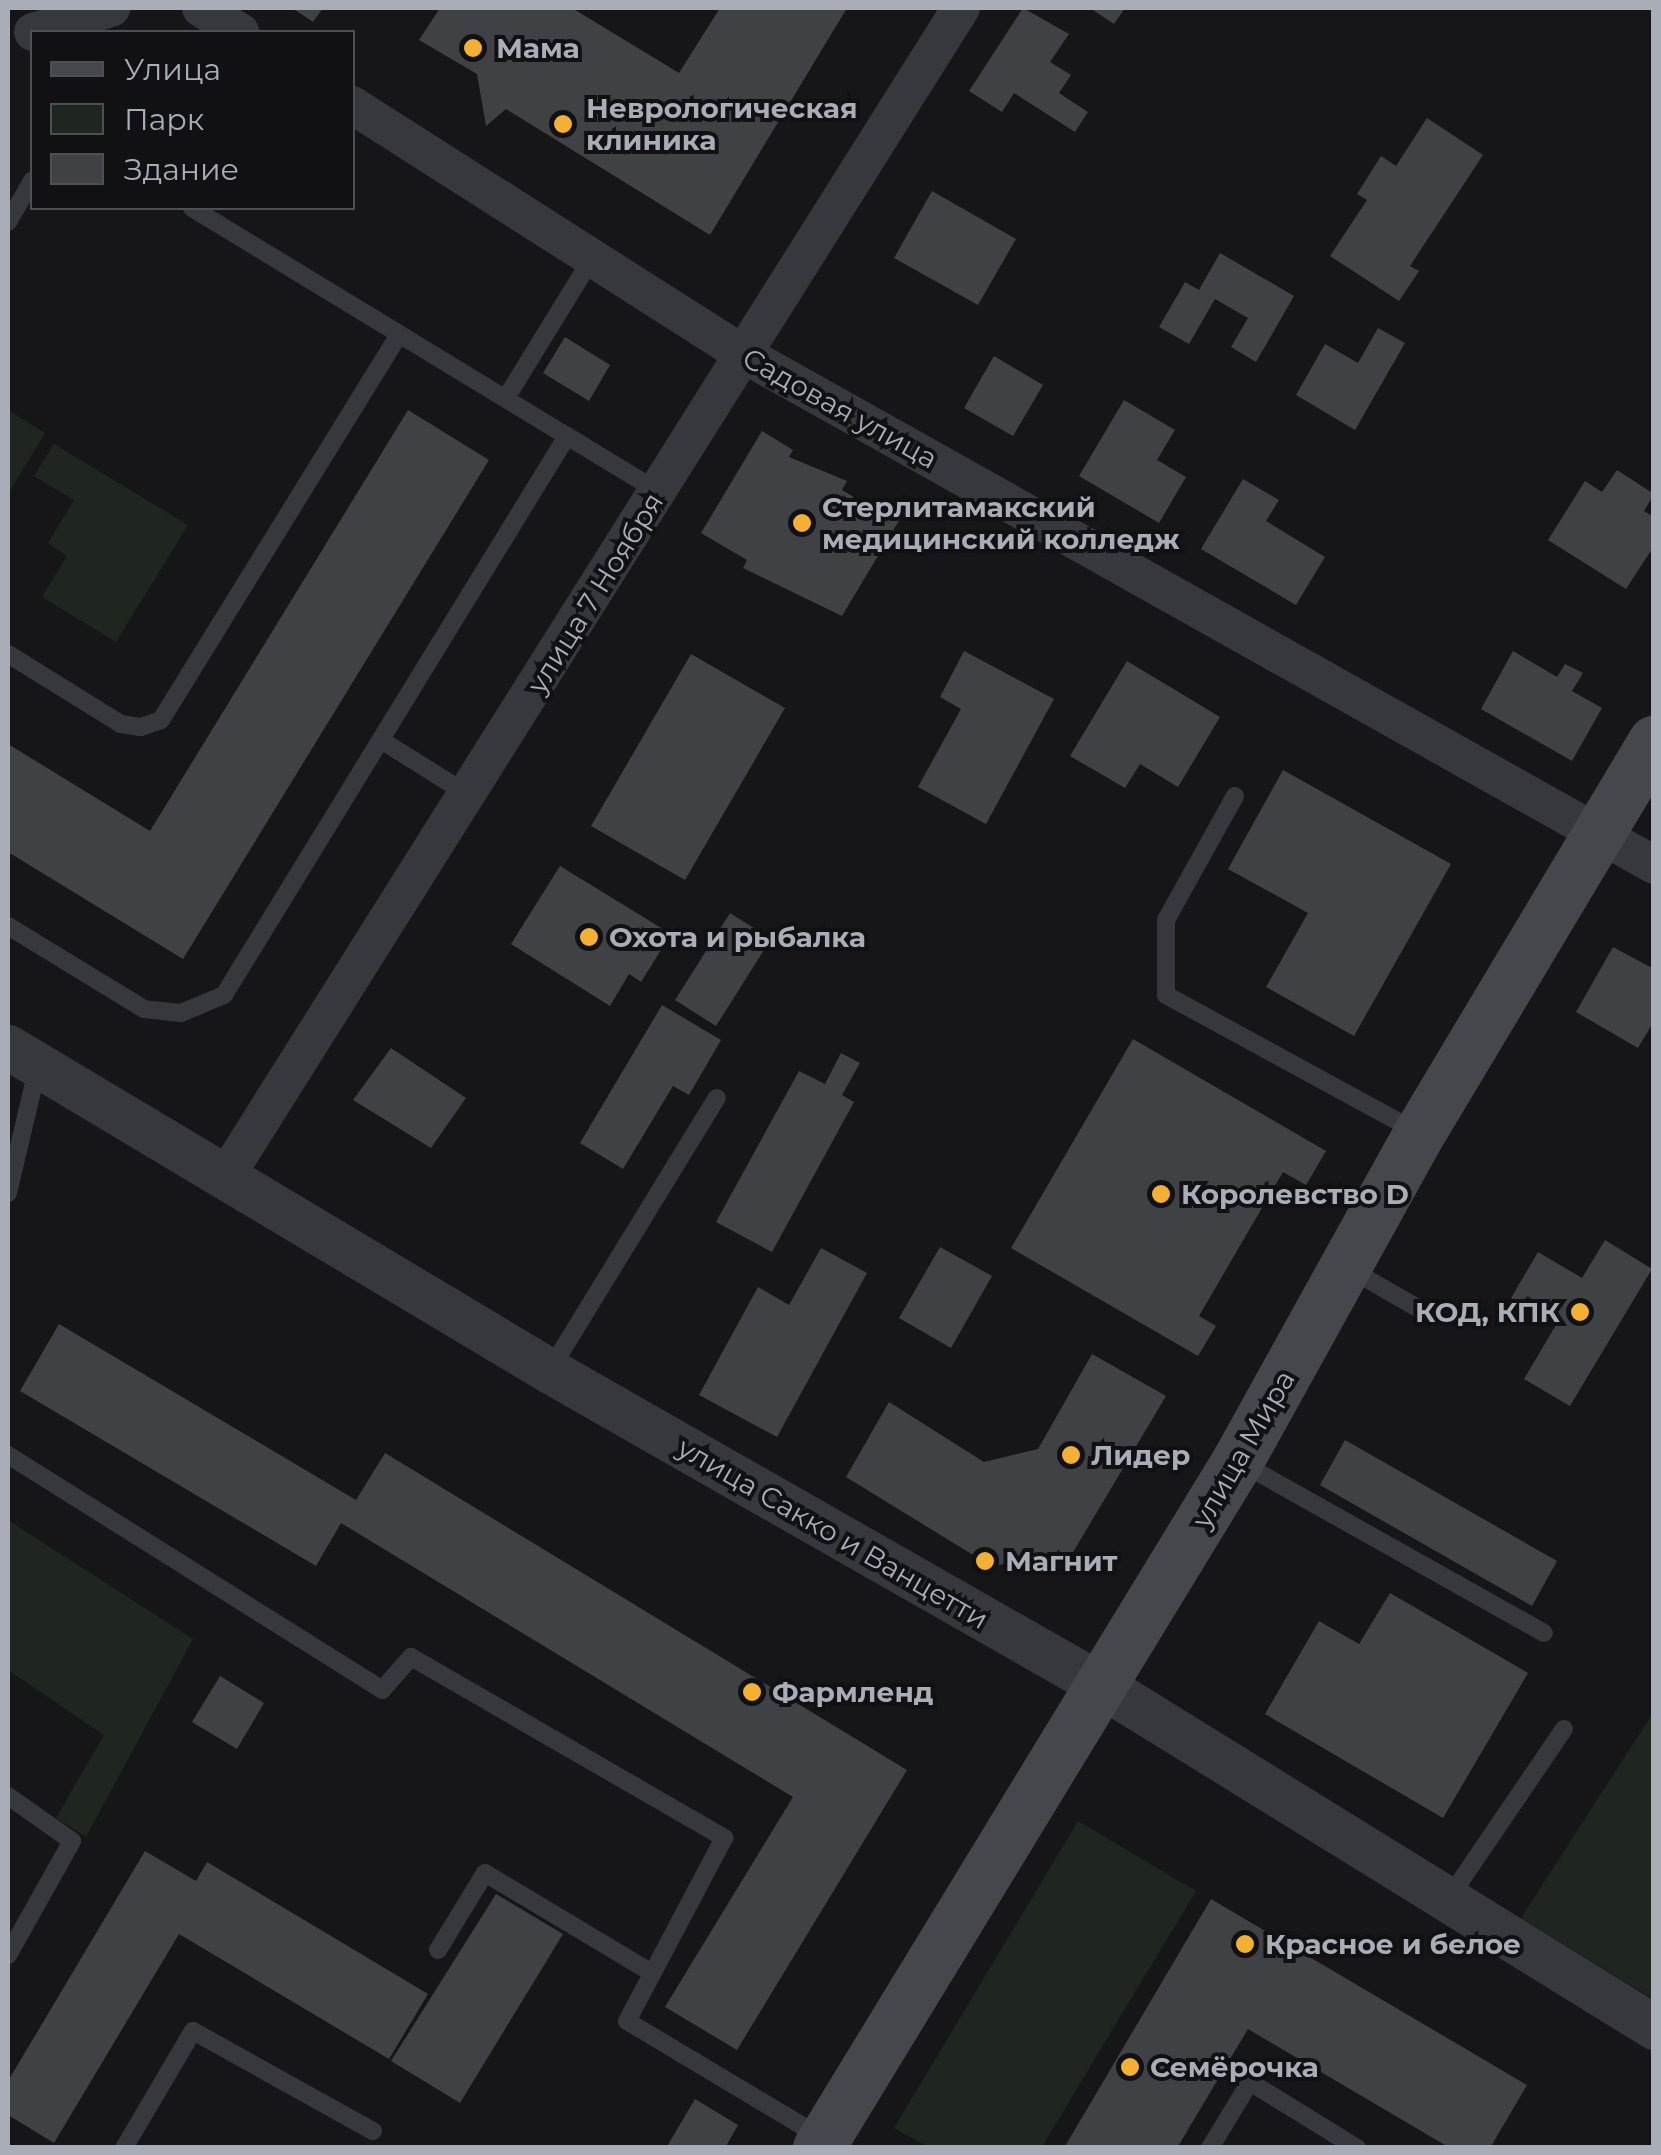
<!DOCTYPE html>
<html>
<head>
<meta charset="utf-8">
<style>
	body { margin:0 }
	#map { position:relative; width:1661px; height:2155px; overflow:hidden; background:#161618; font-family:Montserrat,sans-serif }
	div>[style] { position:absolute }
	.green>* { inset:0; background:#1e261f }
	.building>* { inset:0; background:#404145 }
	.service>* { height:18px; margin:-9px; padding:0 9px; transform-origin:9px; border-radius:9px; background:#37383d }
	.minor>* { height:38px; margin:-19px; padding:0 19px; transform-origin:19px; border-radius:19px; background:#37383d }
	.tertiary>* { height:45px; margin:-22.5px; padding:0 22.5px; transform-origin:22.5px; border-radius:22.5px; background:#37383d }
	.secondary>* { height:52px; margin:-26px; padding:0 26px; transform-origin:26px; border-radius:26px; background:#45474d }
	.dots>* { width:28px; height:28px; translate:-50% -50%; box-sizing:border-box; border:5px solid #111113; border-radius:50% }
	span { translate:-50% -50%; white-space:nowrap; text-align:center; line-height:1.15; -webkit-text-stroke:8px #111113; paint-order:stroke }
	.poi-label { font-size:28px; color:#a8adb8; font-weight:700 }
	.left { translate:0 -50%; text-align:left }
	.right { translate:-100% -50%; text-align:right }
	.street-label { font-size:28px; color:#a8adb8 }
	.frame { position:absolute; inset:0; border:10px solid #a8adb8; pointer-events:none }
	.legend { position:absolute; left:30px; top:30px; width:325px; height:180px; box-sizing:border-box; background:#111113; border:2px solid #4d4f55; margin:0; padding:12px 18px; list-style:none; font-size:30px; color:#a8adb8 }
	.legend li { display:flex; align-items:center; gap:20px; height:50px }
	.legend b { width:50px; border:2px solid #4d4f55 }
</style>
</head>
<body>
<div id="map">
	<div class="green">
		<i style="clip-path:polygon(8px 410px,45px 433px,8px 494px)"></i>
		<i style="clip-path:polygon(54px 444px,188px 525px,116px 642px,42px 597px,67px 556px,48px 543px,74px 500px,34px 476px)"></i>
		<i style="clip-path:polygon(8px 1520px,193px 1639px,86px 1837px,56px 1818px,104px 1735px,8px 1670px)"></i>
		<i style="clip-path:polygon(1653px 1713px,1653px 1999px,1521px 1918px)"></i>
		<i style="clip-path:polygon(1078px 1821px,1196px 1891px,1042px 2147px,928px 2147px,894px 2128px)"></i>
	</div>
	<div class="building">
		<i style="clip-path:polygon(292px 8px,323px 8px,313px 22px)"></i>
		<i style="clip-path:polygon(440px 8px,572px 8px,679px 73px,720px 8px,847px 8px,710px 235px,506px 109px,486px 126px,477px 74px,419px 40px)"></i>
		<i style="clip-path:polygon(1023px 8px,1069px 34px,1050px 62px,1071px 75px,1059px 93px,1088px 112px,1075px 132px,1014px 93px,1002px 112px,969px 91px)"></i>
		<i style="clip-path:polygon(1090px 8px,1125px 8px,1114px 24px)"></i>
		<i style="clip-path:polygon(1427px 118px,1483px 155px,1410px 266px,1419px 271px,1399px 301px,1330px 256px,1367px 200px,1357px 194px,1381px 156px,1396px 166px)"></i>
		<i style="clip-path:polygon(932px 191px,1016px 239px,978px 305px,894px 258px)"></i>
		<i style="clip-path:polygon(1220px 253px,1294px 296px,1256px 362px,1231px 347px,1248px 318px,1215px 299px,1189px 344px,1159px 327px,1185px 282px,1199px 290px)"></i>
		<i style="clip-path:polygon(1378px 328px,1405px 343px,1355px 430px,1296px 395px,1325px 344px,1358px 363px)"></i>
		<i style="clip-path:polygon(565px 337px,610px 365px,589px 401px,543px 373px)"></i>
		<i style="clip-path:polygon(994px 356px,1043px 385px,1013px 436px,964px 408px)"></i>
		<i style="clip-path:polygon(1124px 400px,1175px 430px,1157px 460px,1186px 477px,1159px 523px,1079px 476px)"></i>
		<i style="clip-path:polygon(408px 410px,489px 460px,183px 959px,8px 852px,8px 744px,150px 831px)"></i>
		<i style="clip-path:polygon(762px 431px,793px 450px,789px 457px,847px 481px,842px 490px,874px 509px,880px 500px,903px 514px,842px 616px,743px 568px,747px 560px,701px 533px)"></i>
		<i style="clip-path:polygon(1617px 470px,1654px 494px,1644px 511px,1654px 517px,1654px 546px,1626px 589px,1548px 540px,1585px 481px,1602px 492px)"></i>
		<i style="clip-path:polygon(1243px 479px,1279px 500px,1266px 521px,1325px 557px,1296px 605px,1201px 549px)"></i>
		<i style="clip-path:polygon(964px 651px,1054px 699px,986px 824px,918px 787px,961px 709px,940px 697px)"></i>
		<i style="clip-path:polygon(1513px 651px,1557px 677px,1565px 664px,1583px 673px,1572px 691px,1602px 708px,1572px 761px,1481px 709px)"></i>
		<i style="clip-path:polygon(691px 654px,785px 708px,685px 880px,591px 826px)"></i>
		<i style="clip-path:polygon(1127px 661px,1220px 717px,1178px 787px,1140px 764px,1125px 788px,1070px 756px)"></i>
		<i style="clip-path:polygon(1283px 770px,1451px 864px,1354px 1036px,1266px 987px,1308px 913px,1228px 869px)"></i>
		<i style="clip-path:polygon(560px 866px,671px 934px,641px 982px,629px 974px,610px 1006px,511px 944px)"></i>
		<i style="clip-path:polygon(730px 913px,771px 939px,716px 1026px,675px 1000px)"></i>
		<i style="clip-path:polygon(1613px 947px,1654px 969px,1654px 1021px,1638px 1048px,1576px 1012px)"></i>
		<i style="clip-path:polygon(662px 1005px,721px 1040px,689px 1095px,673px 1086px,623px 1169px,580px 1143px)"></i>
		<i style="clip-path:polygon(1133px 1039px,1326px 1151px,1306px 1185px,1283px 1172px,1199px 1316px,1216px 1326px,1198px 1356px,1011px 1248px)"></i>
		<i style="clip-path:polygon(391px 1048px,466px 1098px,431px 1148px,353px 1100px)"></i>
		<i style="clip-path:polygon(841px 1053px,860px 1063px,842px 1095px,854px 1102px,772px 1252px,716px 1222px,799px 1071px,825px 1084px)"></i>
		<i style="clip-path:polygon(1605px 1240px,1652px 1269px,1570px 1406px,1524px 1379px,1556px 1325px,1511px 1298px,1538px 1252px,1582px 1278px)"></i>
		<i style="clip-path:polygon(940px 1247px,992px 1276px,951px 1348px,899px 1318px)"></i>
		<i style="clip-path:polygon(821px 1248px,867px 1273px,777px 1437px,699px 1395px,758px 1287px,789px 1305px)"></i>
		<i style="clip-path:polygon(59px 1324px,356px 1500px,385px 1453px,907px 1770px,737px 2050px,665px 2007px,793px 1797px,341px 1523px,316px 1566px,20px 1391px)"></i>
		<i style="clip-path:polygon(1092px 1354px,1166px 1396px,1072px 1554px,991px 1566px,846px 1477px,889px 1402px,984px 1462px,1038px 1449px)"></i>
		<i style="clip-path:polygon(1345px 1440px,1557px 1561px,1532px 1606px,1320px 1485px)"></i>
		<i style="clip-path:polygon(1390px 1593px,1528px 1673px,1443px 1818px,1265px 1714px,1319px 1621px,1359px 1644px)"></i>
		<i style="clip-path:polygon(220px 1676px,264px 1703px,237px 1749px,192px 1722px)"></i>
		<i style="clip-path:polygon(145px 1851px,196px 1881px,207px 1862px,428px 1994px,389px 2059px,179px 1934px,54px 2143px,8px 2115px,8px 2081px)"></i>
		<i style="clip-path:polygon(496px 1894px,563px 1934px,460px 2103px,391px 2061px)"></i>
		<i style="clip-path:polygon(1211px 1899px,1527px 2085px,1490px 2148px,1450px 2148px,1248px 2029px,1177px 2148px,1064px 2148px)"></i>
		<i style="clip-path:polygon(695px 2099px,738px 2125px,725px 2148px,666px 2148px)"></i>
	</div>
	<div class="service">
		<i style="left:192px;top:208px;width:242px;rotate:31.3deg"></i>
		<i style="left:8px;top:222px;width:48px;rotate:-59.7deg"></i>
		<i style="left:506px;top:398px;width:164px;rotate:-58.4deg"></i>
		<i style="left:567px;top:436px;width:108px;rotate:31.3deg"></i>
		<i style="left:8px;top:654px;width:133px;rotate:31.8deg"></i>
		<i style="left:121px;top:724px;width:20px;rotate:9deg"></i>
		<i style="left:141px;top:727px;width:21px;rotate:-19deg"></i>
		<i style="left:161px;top:720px;width:453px;rotate:-58.3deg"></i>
		<i style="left:399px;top:334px;width:197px;rotate:31.3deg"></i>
		<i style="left:567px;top:436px;width:656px;rotate:121.53deg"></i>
		<i style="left:224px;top:995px;width:47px;rotate:157.3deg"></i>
		<i style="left:181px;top:1013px;width:37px;rotate:-174deg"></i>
		<i style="left:144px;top:1009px;width:159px;rotate:-148.6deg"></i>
		<i style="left:381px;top:740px;width:102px;rotate:32.1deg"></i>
		<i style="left:1235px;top:796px;width:142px;rotate:119.1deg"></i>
		<i style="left:1166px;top:920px;width:75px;rotate:90deg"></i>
		<i style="left:1166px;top:995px;width:284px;rotate:28.6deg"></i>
		<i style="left:8px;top:1193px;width:130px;rotate:-76.7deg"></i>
		<i style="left:1348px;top:1268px;width:84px;rotate:29.9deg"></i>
		<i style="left:550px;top:1370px;width:319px;rotate:-58.5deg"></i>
		<i style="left:8px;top:1455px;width:442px;rotate:32.1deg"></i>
		<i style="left:382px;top:1690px;width:44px;rotate:-48.7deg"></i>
		<i style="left:411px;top:1657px;width:362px;rotate:30deg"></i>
		<i style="left:724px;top:1838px;width:207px;rotate:117.9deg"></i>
		<i style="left:627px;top:2021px;width:224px;rotate:30.9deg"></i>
		<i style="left:1243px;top:1464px;width:345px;rotate:29.3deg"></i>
		<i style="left:8px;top:1796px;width:78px;rotate:35.1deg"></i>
		<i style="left:72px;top:1841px;width:131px;rotate:119.3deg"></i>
		<i style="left:1447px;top:1901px;width:208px;rotate:-55.8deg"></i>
		<i style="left:438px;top:1950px;width:90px;rotate:-58.6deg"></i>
		<i style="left:485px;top:1873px;width:195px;rotate:30.9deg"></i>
		<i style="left:124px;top:2148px;width:136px;rotate:-59.5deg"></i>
		<i style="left:193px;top:2031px;width:206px;rotate:29.1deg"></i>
		<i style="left:1210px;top:2148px;width:77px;rotate:-58.8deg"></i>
		<i style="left:1250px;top:2082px;width:126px;rotate:31.7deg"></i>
	</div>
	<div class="minor">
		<i style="left:201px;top:8px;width:46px;rotate:31.6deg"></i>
		<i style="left:33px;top:32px;width:82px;rotate:-17.1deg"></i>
		<i style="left:352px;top:105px;width:466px;rotate:32.5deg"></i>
		<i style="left:745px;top:355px;width:1042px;rotate:29.29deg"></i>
		<i style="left:226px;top:1176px;width:1380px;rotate:-57.82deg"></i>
	</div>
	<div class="tertiary">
		<i style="left:8px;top:1047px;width:631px;rotate:30.87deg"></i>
		<i style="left:550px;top:1371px;width:638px;rotate:29.7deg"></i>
		<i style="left:1104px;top:1687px;width:647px;rotate:31.72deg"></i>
	</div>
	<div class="secondary">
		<i style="left:819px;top:2148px;width:805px;rotate:-58.62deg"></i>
		<i style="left:1238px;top:1461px;width:375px;rotate:-61deg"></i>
		<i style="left:1420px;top:1133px;width:456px;rotate:-59.1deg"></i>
	</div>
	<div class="dots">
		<i style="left:473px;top:48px;background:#f2b134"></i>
		<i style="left:563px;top:124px;background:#f2b134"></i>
		<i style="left:802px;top:523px;background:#f2b134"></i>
		<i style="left:589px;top:937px;background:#f2b134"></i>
		<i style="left:1161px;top:1194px;background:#f2b134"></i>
		<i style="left:1580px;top:1312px;background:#f2b134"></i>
		<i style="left:1071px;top:1455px;background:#f2b134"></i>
		<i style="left:985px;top:1561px;background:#f2b134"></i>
		<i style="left:752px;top:1692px;background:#f2b134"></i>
		<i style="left:1245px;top:1944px;background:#f2b134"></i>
		<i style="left:1130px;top:2067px;background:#f2b134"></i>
	</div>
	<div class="poi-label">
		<span class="left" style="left:496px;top:48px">Мама</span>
		<span class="left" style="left:586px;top:124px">Неврологическая<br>клиника</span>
		<span class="left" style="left:822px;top:523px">Стерлитамакский<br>медицинский колледж</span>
		<span class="left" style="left:609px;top:937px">Охота и рыбалка</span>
		<span class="left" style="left:1181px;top:1194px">Королевство D</span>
		<span class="right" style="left:1560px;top:1312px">КОД, КПК</span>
		<span class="left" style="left:1091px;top:1455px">Лидер</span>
		<span class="left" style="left:1005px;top:1561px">Магнит</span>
		<span class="left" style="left:772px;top:1692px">Фармленд</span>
		<span class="left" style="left:1265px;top:1944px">Красное и белое</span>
		<span class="left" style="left:1150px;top:2067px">Семёрочка</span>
	</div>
	<div class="street-label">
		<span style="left:840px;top:408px;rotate:29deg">Садовая улица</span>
		<span style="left:595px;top:593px;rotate:-58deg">улица 7 Ноября</span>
		<span style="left:1243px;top:1449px;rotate:-60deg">улица Мира</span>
		<span style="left:833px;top:1533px;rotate:30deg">улица Сакко и Ванцетти</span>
	</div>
	<div class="frame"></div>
	<ul class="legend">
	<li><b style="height:12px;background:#45474d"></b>Улица</li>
	<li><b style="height:28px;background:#1e261f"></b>Парк</li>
	<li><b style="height:28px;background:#404145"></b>Здание</li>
	</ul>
</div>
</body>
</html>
